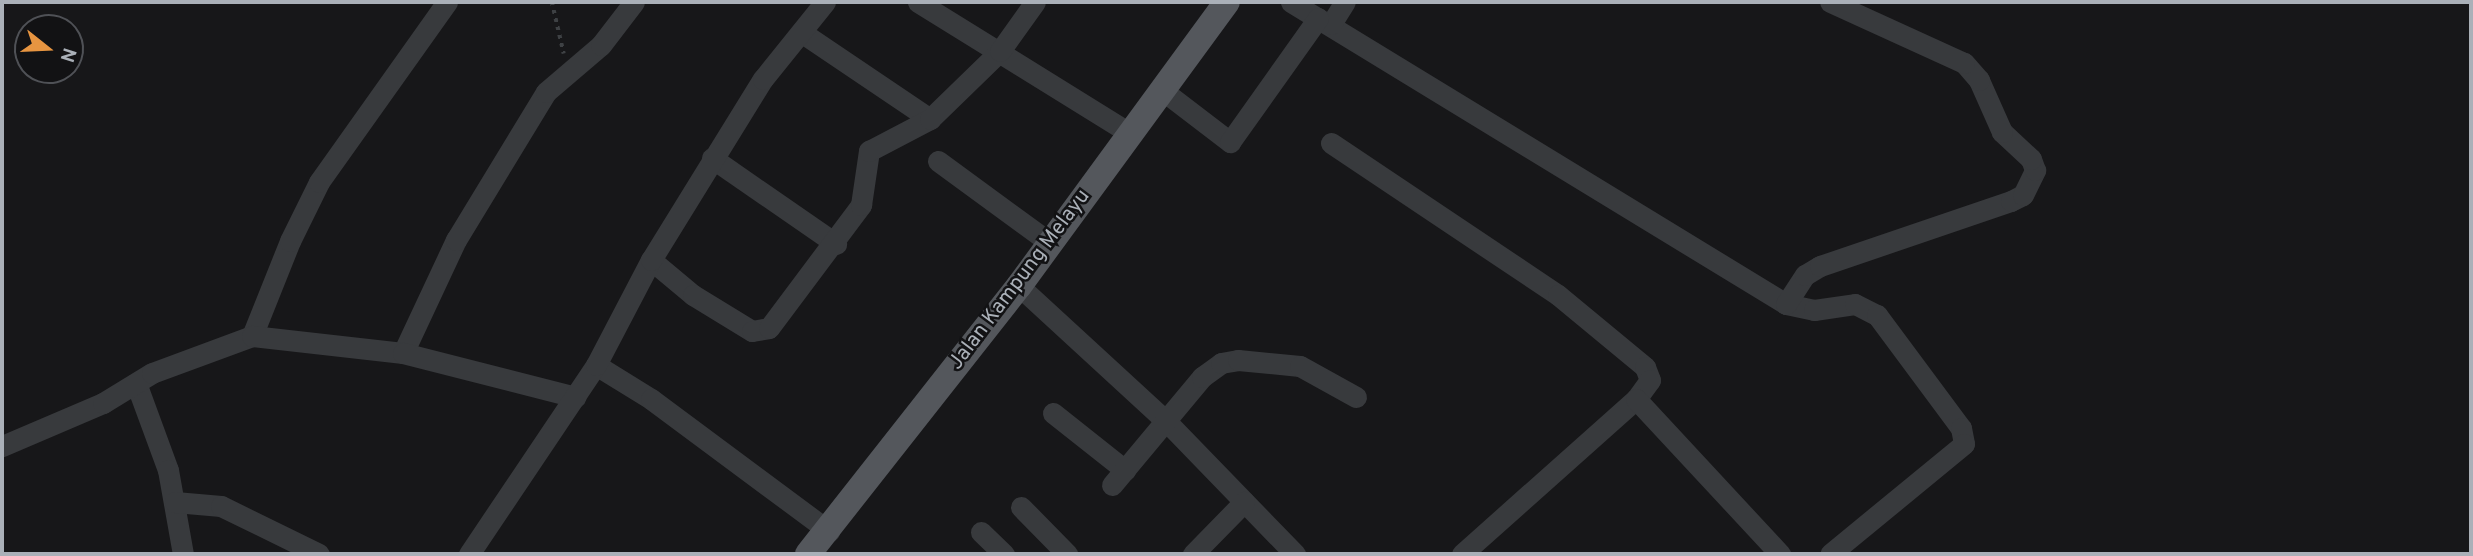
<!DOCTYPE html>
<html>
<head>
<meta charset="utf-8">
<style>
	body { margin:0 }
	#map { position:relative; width:2473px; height:556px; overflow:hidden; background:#171719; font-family:Overpass,sans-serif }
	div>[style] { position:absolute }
	.path>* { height:3.5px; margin-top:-1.75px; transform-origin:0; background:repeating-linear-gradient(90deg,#3e4144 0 3.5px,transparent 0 8.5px) }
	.minor>* { height:21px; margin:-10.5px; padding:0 10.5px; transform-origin:10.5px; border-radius:10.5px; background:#383a3d }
	.major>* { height:26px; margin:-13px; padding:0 13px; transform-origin:13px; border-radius:13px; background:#54575c }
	span { translate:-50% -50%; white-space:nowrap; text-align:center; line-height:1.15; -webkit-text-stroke:5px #121214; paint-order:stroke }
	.street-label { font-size:21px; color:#aab0b8 }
	.frame { position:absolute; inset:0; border:4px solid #aab0b8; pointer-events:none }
	.north { position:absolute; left:14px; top:14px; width:70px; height:70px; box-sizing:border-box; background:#121214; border:2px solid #4f5156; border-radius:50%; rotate:108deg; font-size:19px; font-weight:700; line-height:28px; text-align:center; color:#aab0b8 }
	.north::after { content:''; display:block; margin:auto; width:24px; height:32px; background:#e79541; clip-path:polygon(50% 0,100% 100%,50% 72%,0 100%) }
</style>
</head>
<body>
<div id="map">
	<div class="path">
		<i style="left:552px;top:2px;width:53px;rotate:77deg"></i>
	</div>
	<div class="minor">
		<i style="left:918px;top:2px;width:248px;rotate:31.8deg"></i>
		<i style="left:1291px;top:2px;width:580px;rotate:31.39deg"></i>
		<i style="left:1786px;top:304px;width:29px;rotate:12deg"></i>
		<i style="left:1814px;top:310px;width:41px;rotate:-8.3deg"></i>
		<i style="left:1855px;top:304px;width:25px;rotate:27deg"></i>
		<i style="left:1877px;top:315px;width:141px;rotate:53.4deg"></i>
		<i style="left:1961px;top:428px;width:16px;rotate:79deg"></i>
		<i style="left:1964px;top:444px;width:173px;rotate:140.6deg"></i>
		<i style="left:1331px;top:24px;width:26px;rotate:-58deg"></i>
		<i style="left:801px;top:32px;width:156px;rotate:34deg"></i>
		<i style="left:1162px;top:90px;width:86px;rotate:37.4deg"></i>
		<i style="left:1230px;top:142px;width:152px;rotate:-54.6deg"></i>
		<i style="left:1331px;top:143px;width:273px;rotate:33.8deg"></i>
		<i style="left:1558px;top:295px;width:113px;rotate:39.6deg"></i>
		<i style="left:1645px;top:367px;width:14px;rotate:69deg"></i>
		<i style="left:1650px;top:380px;width:24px;rotate:126deg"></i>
		<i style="left:712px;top:158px;width:151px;rotate:34.7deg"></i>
		<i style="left:938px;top:161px;width:139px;rotate:36.2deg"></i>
		<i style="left:651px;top:260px;width:55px;rotate:39.8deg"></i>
		<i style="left:693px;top:295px;width:69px;rotate:31.4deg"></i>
		<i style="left:752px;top:331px;width:17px;rotate:-10deg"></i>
		<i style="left:769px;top:328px;width:154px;rotate:-53.2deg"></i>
		<i style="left:861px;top:205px;width:55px;rotate:-81.6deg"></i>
		<i style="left:869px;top:151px;width:69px;rotate:-27.7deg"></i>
		<i style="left:930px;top:119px;width:98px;rotate:-44.2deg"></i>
		<i style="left:1000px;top:51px;width:60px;rotate:-54.5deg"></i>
		<i style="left:1019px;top:286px;width:201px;rotate:42.6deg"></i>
		<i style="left:1167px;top:422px;width:184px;rotate:45.9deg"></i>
		<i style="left:1786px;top:304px;width:35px;rotate:-57deg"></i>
		<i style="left:1805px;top:275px;width:17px;rotate:-31deg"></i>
		<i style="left:1820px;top:266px;width:202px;rotate:-18.8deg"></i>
		<i style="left:2011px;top:201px;width:13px;rotate:-27deg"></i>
		<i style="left:2023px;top:195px;width:28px;rotate:-64deg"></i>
		<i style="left:2035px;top:170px;width:12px;rotate:-110deg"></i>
		<i style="left:2031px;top:159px;width:40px;rotate:-137deg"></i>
		<i style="left:2002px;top:132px;width:57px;rotate:-113.9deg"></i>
		<i style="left:1979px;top:80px;width:23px;rotate:-131deg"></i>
		<i style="left:1964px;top:63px;width:147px;rotate:-155.5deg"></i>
		<i style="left:252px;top:336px;width:102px;rotate:-68.2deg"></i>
		<i style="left:290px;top:241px;width:66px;rotate:-63.8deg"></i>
		<i style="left:319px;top:182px;width:221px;rotate:-54.6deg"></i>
		<i style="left:403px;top:353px;width:125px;rotate:-64.9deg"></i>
		<i style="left:456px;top:240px;width:173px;rotate:-58.7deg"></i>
		<i style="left:546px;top:92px;width:72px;rotate:-40.5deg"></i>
		<i style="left:601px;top:45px;width:54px;rotate:-52.5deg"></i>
		<i style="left:596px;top:365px;width:65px;rotate:31.7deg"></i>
		<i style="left:651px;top:399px;width:222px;rotate:36.6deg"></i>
		<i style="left:136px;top:383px;width:93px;rotate:69.8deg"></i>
		<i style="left:168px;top:470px;width:85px;rotate:79.9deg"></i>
		<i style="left:1053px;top:413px;width:92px;rotate:38.4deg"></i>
		<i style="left:2px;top:446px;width:110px;rotate:-23.1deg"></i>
		<i style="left:103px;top:403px;width:57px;rotate:-31.5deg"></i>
		<i style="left:152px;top:373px;width:107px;rotate:-20.3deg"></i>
		<i style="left:252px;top:336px;width:152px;rotate:6.4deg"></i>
		<i style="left:403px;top:353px;width:178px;rotate:14.3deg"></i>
		<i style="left:1112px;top:485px;width:141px;rotate:-50.2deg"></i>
		<i style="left:1202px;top:377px;width:24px;rotate:-36deg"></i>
		<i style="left:1221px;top:363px;width:17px;rotate:-10deg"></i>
		<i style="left:1238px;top:360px;width:62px;rotate:5.5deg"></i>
		<i style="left:1300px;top:366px;width:64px;rotate:29deg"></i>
		<i style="left:175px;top:502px;width:46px;rotate:5deg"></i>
		<i style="left:221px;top:506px;width:109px;rotate:26.1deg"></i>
		<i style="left:1021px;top:507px;width:66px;rotate:45.6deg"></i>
		<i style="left:981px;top:532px;width:32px;rotate:44deg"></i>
		<i style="left:469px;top:554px;width:228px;rotate:-56.1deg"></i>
		<i style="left:596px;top:365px;width:119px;rotate:-62.4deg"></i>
		<i style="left:651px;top:260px;width:213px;rotate:-58.3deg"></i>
		<i style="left:763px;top:79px;width:99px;rotate:-51.2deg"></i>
		<i style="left:1193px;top:554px;width:73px;rotate:-45.6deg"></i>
		<i style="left:1462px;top:554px;width:233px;rotate:-41.7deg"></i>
		<i style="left:1636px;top:399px;width:212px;rotate:47.1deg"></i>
	</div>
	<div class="major">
		<i style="left:808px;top:554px;width:341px;rotate:-51.8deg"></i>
		<i style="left:1019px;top:286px;width:352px;rotate:-53.8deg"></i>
	</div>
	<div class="street-label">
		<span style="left:1020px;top:280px;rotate:-53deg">Jalan Kampung Melayu</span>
	</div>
	<div class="frame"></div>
	<div class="north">N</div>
</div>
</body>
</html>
